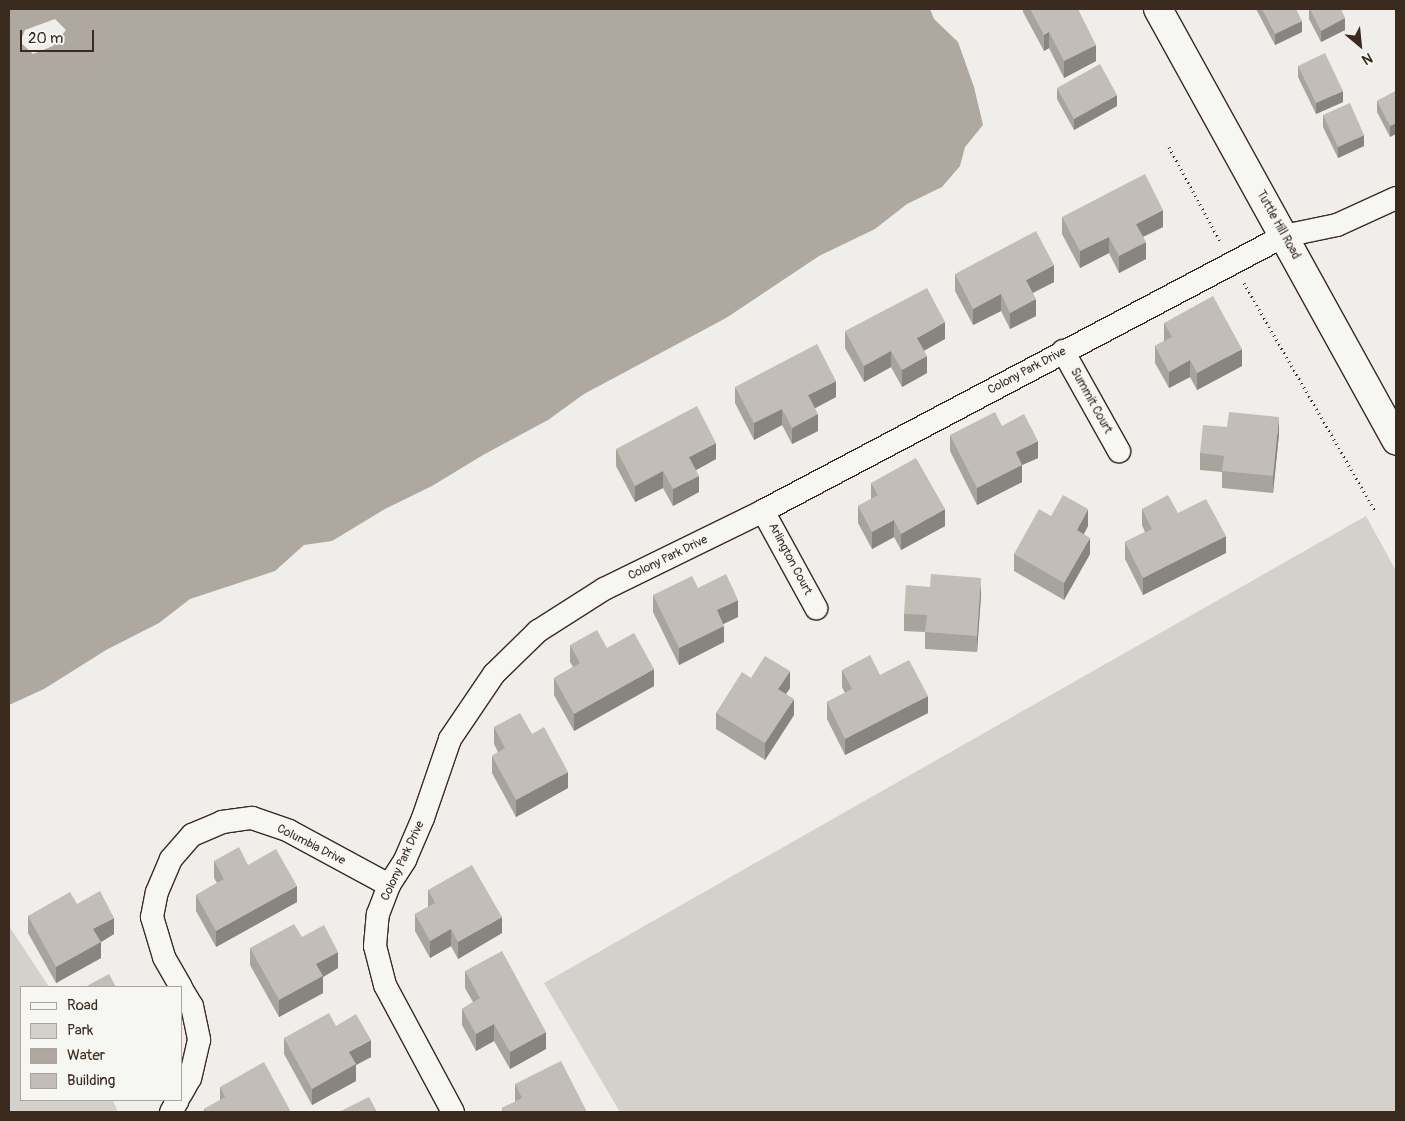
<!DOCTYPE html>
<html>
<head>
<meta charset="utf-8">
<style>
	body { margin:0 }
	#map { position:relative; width:1405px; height:1121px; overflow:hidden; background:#efeeea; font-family:Pangolin,sans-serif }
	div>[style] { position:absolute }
	.green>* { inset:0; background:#d4d1cc }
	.water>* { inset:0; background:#afa8a1 }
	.path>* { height:3px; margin-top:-1.5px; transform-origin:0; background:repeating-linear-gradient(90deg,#3b2a1e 0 1px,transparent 0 5px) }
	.roads { filter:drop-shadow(1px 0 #3b2a1e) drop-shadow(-1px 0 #3b2a1e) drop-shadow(0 1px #3b2a1e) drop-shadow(0 -1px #3b2a1e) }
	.minor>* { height:22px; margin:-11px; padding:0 11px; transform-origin:11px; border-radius:11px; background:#f6f6f2 }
	.secondary>* { height:28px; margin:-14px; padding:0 14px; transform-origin:14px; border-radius:14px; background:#f6f6f2 }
	.wall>* { inset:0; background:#a7a39d }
	.shaded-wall>* { inset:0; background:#888480 }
	.building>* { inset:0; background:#c2bdb7 }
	span { translate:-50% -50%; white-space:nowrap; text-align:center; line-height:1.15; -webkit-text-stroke:5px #f6f6f2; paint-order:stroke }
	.street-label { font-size:12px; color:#3b2a1e }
	.frame { position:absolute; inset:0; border:10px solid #3b2a1e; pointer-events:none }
	.legend { position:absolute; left:20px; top:986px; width:162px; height:115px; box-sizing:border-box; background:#f6f6f2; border:1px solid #aba49d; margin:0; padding:6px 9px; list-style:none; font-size:15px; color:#3b2a1e }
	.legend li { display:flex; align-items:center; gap:10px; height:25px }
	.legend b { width:25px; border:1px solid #aba49d }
	.north { position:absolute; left:1335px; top:20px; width:50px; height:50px; -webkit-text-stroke:4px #f6f6f2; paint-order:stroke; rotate:152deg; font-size:14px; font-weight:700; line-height:20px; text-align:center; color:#3b2a1e }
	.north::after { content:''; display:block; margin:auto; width:18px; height:22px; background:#3b2a1e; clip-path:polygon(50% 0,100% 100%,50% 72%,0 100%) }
	.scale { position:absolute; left:20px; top:30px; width:74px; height:22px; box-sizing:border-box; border:2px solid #3b2a1e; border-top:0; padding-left:6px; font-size:15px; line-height:18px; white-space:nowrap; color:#3b2a1e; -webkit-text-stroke:4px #f6f6f2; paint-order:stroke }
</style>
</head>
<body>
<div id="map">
	<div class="green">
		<i style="clip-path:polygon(1366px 516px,1396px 571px,1396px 1112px,620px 1112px,544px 983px)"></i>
		<i style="clip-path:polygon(9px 926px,49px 987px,21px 987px,21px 1100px,113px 1100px,118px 1112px,9px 1112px)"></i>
	</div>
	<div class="water">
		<i style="clip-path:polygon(evenodd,9px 9px,930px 9px,934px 19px,958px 42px,974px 87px,983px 125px,965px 147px,960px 166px,942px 187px,907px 204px,875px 229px,819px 256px,726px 318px,584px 394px,548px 420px,483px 455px,432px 486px,385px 509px,332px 541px,304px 545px,275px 571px,190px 599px,159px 623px,106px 650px,44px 689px,9px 705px,9px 9px,55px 19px,66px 30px,53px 46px,33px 54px,20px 42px,25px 30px,55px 19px)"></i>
	</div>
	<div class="path">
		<i style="left:1169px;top:147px;width:109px;rotate:61.6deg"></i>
		<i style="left:1244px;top:283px;width:263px;rotate:60.1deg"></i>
	</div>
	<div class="roads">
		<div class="minor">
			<i style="left:1063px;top:351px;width:115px;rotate:60.8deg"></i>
			<i style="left:763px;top:511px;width:111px;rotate:61.3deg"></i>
			<i style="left:181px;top:987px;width:34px;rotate:-120deg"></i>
			<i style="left:164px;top:957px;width:42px;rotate:-106.7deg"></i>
			<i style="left:152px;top:917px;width:25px;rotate:-79deg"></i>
			<i style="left:157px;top:892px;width:36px;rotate:-67deg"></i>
			<i style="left:171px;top:859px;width:32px;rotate:-49deg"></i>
			<i style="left:192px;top:835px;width:33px;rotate:-23deg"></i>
			<i style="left:222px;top:822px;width:30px;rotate:-8deg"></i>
			<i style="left:252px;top:818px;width:39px;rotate:19deg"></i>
			<i style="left:289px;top:831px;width:114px;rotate:28.4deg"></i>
			<i style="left:181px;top:988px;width:21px;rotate:59deg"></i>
			<i style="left:192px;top:1006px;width:35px;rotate:78deg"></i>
			<i style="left:199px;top:1040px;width:39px;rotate:103deg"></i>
			<i style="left:190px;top:1078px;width:18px;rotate:119deg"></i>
			<i style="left:171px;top:1112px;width:14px;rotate:-60deg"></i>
			<i style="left:453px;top:1112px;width:144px;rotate:-118.2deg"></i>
			<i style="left:385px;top:985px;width:40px;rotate:-104.4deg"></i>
			<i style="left:375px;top:946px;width:32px;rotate:-85deg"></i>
			<i style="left:378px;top:914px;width:31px;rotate:-69deg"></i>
			<i style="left:389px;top:885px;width:30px;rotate:-57deg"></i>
			<i style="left:405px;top:860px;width:46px;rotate:-66.8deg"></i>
			<i style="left:423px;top:818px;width:83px;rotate:-71.1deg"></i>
			<i style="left:450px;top:739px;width:78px;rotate:-55.9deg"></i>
			<i style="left:494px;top:674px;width:62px;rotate:-44.3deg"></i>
			<i style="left:538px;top:631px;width:78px;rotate:-32.5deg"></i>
			<i style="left:604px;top:589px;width:177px;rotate:-26.1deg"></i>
			<i style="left:763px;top:511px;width:589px;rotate:-27.83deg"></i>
			<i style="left:1284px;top:236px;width:54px;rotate:-11.7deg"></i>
			<i style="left:1337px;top:225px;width:65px;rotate:-24.6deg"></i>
		</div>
		<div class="secondary">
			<i style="left:1158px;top:9px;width:493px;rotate:61.1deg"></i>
		</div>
	</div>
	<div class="wall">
		<i style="clip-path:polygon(1023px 9px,1078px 9px,1096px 61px,1064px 78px,1049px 48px,1044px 51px,1023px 12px)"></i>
		<i style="clip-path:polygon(1256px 9px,1296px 9px,1302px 32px,1275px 45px)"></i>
		<i style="clip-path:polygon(1309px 9px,1341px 9px,1345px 30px,1321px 42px,1309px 19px)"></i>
		<i style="clip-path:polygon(1298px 66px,1343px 102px,1316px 114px,1298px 77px)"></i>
		<i style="clip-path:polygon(1057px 88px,1117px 106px,1074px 130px,1057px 99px)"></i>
		<i style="clip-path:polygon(1396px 91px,1390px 137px,1377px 112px,1377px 101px)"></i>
		<i style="clip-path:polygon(1323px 115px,1364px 146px,1338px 158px,1323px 127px)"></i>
		<i style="clip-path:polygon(1062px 217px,1163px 227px,1143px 237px,1146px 259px,1119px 273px,1109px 253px,1080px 268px,1062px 234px)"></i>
		<i style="clip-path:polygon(955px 274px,1054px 282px,1033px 293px,1036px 316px,1010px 329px,1001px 311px,973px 325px,955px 291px)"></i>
		<i style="clip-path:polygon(1164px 323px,1242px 366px,1197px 390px,1190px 377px,1169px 388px,1155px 363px,1155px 346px,1164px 341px)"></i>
		<i style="clip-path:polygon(845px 331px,945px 339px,924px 351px,927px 373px,902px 387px,891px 367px,864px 382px,845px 348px)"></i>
		<i style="clip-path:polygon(735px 387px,836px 397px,815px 408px,818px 431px,792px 444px,782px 425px,754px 440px,735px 403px)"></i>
		<i style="clip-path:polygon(1002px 426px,1038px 458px,1022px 465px,1022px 482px,977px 505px,950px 451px,950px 435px)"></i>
		<i style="clip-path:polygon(1279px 434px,1273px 493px,1222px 488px,1222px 472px,1200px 470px,1200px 453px)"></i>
		<i style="clip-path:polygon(616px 449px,716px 459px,696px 470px,699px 492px,673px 506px,663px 488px,635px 502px,616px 466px)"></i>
		<i style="clip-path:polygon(871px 483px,945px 526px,901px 550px,894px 537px,872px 549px,858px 523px,858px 506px,871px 499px)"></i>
		<i style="clip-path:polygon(1142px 509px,1178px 513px,1226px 553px,1143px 595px,1125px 559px,1125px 542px,1145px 532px,1142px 525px)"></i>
		<i style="clip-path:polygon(1051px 516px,1088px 526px,1084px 534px,1090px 554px,1064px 600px,1014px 571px,1014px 554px)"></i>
		<i style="clip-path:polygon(698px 588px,738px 617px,723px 624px,724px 642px,679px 665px,653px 612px,653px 595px)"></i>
		<i style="clip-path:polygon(981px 595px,977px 652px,925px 649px,925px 632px,904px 631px,904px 614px)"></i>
		<i style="clip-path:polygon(570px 645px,654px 686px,574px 731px,554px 695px,554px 678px,573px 667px,570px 662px)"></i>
		<i style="clip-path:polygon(842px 670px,880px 675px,928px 713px,845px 755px,827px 719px,827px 702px,845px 693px,842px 687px)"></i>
		<i style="clip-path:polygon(751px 678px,790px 688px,786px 694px,794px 715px,765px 760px,716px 729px,716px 713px)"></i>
		<i style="clip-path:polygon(494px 727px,532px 734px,568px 788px,516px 817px,492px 773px,492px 756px,498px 752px,494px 744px)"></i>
		<i style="clip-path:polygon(214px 861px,248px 865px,297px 902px,216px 947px,196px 911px,196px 895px,217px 883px,214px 878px)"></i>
		<i style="clip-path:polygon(428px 890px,502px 933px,458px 959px,451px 946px,430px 958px,415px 931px,415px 914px,428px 907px)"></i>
		<i style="clip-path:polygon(77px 904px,114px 934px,101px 942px,101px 958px,56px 983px,28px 933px,28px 916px)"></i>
		<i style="clip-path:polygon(302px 937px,338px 968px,323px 977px,323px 993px,279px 1017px,250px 965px,250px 948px)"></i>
		<i style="clip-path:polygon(465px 971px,546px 1049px,510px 1069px,494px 1041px,476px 1051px,462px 1025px,462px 1009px,473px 1002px,465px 988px)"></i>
		<i style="clip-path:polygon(336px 1026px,371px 1057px,356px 1065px,356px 1081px,312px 1105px,284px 1054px,284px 1038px)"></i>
		<i style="clip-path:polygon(515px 1084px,587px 1112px,502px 1112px,502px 1108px,515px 1102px)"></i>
		<i style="clip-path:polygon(220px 1087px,291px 1112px,204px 1112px,204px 1109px,220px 1101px)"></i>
	</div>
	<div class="shaded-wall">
		<i style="clip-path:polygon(1345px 18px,1345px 30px,1321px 42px,1321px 31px)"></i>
		<i style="clip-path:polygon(1302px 21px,1302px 32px,1275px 45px,1275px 34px)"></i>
		<i style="clip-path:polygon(1049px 32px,1049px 48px,1044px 51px,1044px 35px)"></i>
		<i style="clip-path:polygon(1096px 45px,1096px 61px,1064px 78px,1064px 61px)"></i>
		<i style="clip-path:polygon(1343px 91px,1343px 102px,1316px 114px,1316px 103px)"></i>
		<i style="clip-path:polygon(1117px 95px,1117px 106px,1074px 130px,1074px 119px)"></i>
		<i style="clip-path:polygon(1396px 123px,1396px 134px,1390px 137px,1390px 126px)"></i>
		<i style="clip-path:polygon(1364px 135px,1364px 146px,1338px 158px,1338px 147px)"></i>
		<i style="clip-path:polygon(1163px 210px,1163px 227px,1136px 240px,1136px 224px)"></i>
		<i style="clip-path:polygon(1109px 237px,1109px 253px,1080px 268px,1080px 251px)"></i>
		<i style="clip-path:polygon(1146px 242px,1146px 259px,1119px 273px,1119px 256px)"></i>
		<i style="clip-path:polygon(1054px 265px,1054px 282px,1026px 296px,1026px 280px)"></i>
		<i style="clip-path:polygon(1001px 294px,1001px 311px,973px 325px,973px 309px)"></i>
		<i style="clip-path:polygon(1036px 299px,1036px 316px,1010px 329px,1010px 313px)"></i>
		<i style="clip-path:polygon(945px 322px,945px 339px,917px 354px,917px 338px)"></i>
		<i style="clip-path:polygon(1242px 349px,1242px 366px,1197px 390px,1197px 373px)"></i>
		<i style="clip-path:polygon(891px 351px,891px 367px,864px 382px,864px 366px)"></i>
		<i style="clip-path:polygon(927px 356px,927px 373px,902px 387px,902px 370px)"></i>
		<i style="clip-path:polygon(1190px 360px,1190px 377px,1169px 388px,1169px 372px)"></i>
		<i style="clip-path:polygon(836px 381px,836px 397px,808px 412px,808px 395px)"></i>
		<i style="clip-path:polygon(782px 409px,782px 425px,754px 440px,754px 423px)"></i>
		<i style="clip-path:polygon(818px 414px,818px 431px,792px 444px,792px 428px)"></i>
		<i style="clip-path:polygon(1279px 417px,1279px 434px,1273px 493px,1273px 476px)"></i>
		<i style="clip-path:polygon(1038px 441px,1038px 458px,1022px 465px,1022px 482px,977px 505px,977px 488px,1016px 452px)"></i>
		<i style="clip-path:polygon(716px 443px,716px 459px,689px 474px,689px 457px)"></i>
		<i style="clip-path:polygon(663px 471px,663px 488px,635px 502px,635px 486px)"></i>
		<i style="clip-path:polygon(699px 476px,699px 492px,673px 506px,673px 489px)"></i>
		<i style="clip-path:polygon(945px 509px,945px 526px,901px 550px,901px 534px)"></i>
		<i style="clip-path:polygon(1088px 509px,1088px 526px,1077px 546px,1077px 530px)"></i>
		<i style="clip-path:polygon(894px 520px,894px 537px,872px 549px,872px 532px)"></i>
		<i style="clip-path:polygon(1226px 536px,1226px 553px,1143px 595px,1143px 578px)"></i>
		<i style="clip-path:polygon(1090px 538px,1090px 554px,1064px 600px,1064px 583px)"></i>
		<i style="clip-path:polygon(981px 578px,981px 595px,977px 652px,977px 636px)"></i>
		<i style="clip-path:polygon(738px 600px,738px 617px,717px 627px,717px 610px)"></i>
		<i style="clip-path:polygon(724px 626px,724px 642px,679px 665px,679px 648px)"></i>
		<i style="clip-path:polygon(654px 669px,654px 686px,574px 731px,574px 714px)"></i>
		<i style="clip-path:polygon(790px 671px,790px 688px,778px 706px,778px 689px)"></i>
		<i style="clip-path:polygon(928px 696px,928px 713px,845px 755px,845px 739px)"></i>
		<i style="clip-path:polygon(794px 699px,794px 715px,765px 760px,765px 743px)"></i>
		<i style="clip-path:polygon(568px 772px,568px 788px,516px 817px,516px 800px)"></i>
		<i style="clip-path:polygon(297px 886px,297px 902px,216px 947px,216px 931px)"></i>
		<i style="clip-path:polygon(502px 917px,502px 933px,458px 959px,458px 942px)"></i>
		<i style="clip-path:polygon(114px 918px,114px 934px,101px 942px,101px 958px,56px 983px,56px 967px,93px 929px)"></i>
		<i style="clip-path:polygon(451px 929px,451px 946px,430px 958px,430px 941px)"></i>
		<i style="clip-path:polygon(338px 952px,338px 968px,323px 977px,323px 993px,279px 1017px,279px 1000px,316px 964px)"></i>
		<i style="clip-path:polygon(494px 1024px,494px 1041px,476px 1051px,476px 1034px)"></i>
		<i style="clip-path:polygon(546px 1032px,546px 1049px,510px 1069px,510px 1052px)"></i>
		<i style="clip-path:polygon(371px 1040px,371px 1057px,356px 1065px,356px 1081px,312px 1105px,312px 1089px,349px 1052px)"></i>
	</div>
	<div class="building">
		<i style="clip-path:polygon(1030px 9px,1078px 9px,1096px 45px,1064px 61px,1049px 32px,1044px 35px)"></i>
		<i style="clip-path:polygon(1262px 9px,1296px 9px,1302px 21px,1275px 34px)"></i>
		<i style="clip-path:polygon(1310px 9px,1341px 9px,1345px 18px,1321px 31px)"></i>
		<i style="clip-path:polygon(1325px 53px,1343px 91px,1316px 103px,1298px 66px)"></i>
		<i style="clip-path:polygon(1100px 64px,1117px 95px,1074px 119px,1057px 88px)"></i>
		<i style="clip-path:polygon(1396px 91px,1396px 123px,1390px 126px,1377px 101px)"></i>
		<i style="clip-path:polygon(1350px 103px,1364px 135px,1338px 147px,1323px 115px)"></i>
		<i style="clip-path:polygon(1145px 174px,1163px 210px,1136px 224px,1146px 242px,1119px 256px,1109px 237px,1080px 251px,1062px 217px)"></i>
		<i style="clip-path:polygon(1036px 231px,1054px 265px,1026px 280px,1036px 299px,1010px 313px,1001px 294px,973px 309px,955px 274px)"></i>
		<i style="clip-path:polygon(927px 288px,945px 322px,917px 338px,927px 356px,902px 370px,891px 351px,864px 366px,845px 331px)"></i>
		<i style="clip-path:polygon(1213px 296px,1242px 349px,1197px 373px,1190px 360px,1169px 372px,1155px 346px,1172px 337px,1164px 323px)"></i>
		<i style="clip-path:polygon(817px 344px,836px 381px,808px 395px,818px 414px,792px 428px,782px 409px,754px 423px,735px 387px)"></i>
		<i style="clip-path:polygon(697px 406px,716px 443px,689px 457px,699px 476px,673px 489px,663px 471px,635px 486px,616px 449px)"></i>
		<i style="clip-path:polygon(995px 412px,1002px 426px,1024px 414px,1038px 441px,1016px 452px,1022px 465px,977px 488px,950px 435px)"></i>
		<i style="clip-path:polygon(1229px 412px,1279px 417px,1273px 476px,1222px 471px,1224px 456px,1200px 453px,1203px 425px,1227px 427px)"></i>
		<i style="clip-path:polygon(916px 458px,945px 509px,901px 534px,894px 520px,872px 532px,858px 506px,878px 495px,871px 483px)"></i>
		<i style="clip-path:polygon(1063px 495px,1088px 509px,1077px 530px,1090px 538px,1064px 583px,1014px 554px,1039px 509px,1051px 516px)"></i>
		<i style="clip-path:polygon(1168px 495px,1178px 513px,1206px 499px,1226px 536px,1143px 578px,1125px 542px,1152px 529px,1142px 509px)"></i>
		<i style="clip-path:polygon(726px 574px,738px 600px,717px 610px,724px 626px,679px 648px,653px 595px,692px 576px,698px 588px)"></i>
		<i style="clip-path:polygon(931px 574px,981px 578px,977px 636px,925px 632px,927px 615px,904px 614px,906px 585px,930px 587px)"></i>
		<i style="clip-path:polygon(597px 630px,607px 648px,634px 633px,654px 669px,574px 714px,554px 678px,580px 663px,570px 645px)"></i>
		<i style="clip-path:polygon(870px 655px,880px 675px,909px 660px,928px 696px,845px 739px,827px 702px,852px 689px,842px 670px)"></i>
		<i style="clip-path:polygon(765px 656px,790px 671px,778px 689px,794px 699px,765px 743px,716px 713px,742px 672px,751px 678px)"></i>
		<i style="clip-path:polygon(520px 713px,532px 734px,544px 727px,568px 772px,516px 800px,492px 756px,505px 748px,494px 727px)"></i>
		<i style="clip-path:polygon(239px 847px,248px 865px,276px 849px,297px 886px,216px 931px,196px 895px,224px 879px,214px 861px)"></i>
		<i style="clip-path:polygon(472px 865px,502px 917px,458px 942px,451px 929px,430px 941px,415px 914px,435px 903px,428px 890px)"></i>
		<i style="clip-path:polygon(100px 891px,114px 918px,93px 929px,101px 942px,56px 967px,28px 916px,70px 892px,77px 904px)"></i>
		<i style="clip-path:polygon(294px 924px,302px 937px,324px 925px,338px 952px,316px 964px,323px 976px,279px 1000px,250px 948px)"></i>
		<i style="clip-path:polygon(502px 951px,546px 1032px,510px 1052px,494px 1024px,476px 1034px,462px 1009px,480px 998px,465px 971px)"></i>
		<i style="clip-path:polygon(109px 974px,116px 987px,85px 987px)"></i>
		<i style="clip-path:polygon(329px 1013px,336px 1026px,356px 1014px,371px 1040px,349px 1052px,356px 1064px,312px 1089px,284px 1038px)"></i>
		<i style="clip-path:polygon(561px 1061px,587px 1112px,503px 1112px,502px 1108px,522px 1098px,515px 1084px)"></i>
		<i style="clip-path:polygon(264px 1062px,291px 1112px,206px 1112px,204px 1109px,225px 1097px,220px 1087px)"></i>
		<i style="clip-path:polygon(369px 1097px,377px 1112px,339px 1112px)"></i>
	</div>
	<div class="street-label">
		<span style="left:1278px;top:225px;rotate:61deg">Tuttle Hill Road</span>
		<span style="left:1027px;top:371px;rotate:-28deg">Colony Park Drive</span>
		<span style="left:1091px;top:401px;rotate:61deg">Summit Court</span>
		<span style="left:668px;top:558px;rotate:-26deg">Colony Park Drive</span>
		<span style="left:790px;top:559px;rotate:62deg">Arlington Court</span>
		<span style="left:311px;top:845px;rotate:27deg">Columbia Drive</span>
		<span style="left:403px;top:861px;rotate:-65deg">Colony Park Drive</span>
	</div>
	<div class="frame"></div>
	<ul class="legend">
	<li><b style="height:6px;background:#f6f6f2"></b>Road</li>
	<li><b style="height:14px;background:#d4d1cc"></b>Park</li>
	<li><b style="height:14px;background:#afa8a1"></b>Water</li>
	<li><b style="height:14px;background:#c2bdb7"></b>Building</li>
	</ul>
	<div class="north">N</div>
	<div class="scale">20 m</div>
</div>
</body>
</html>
